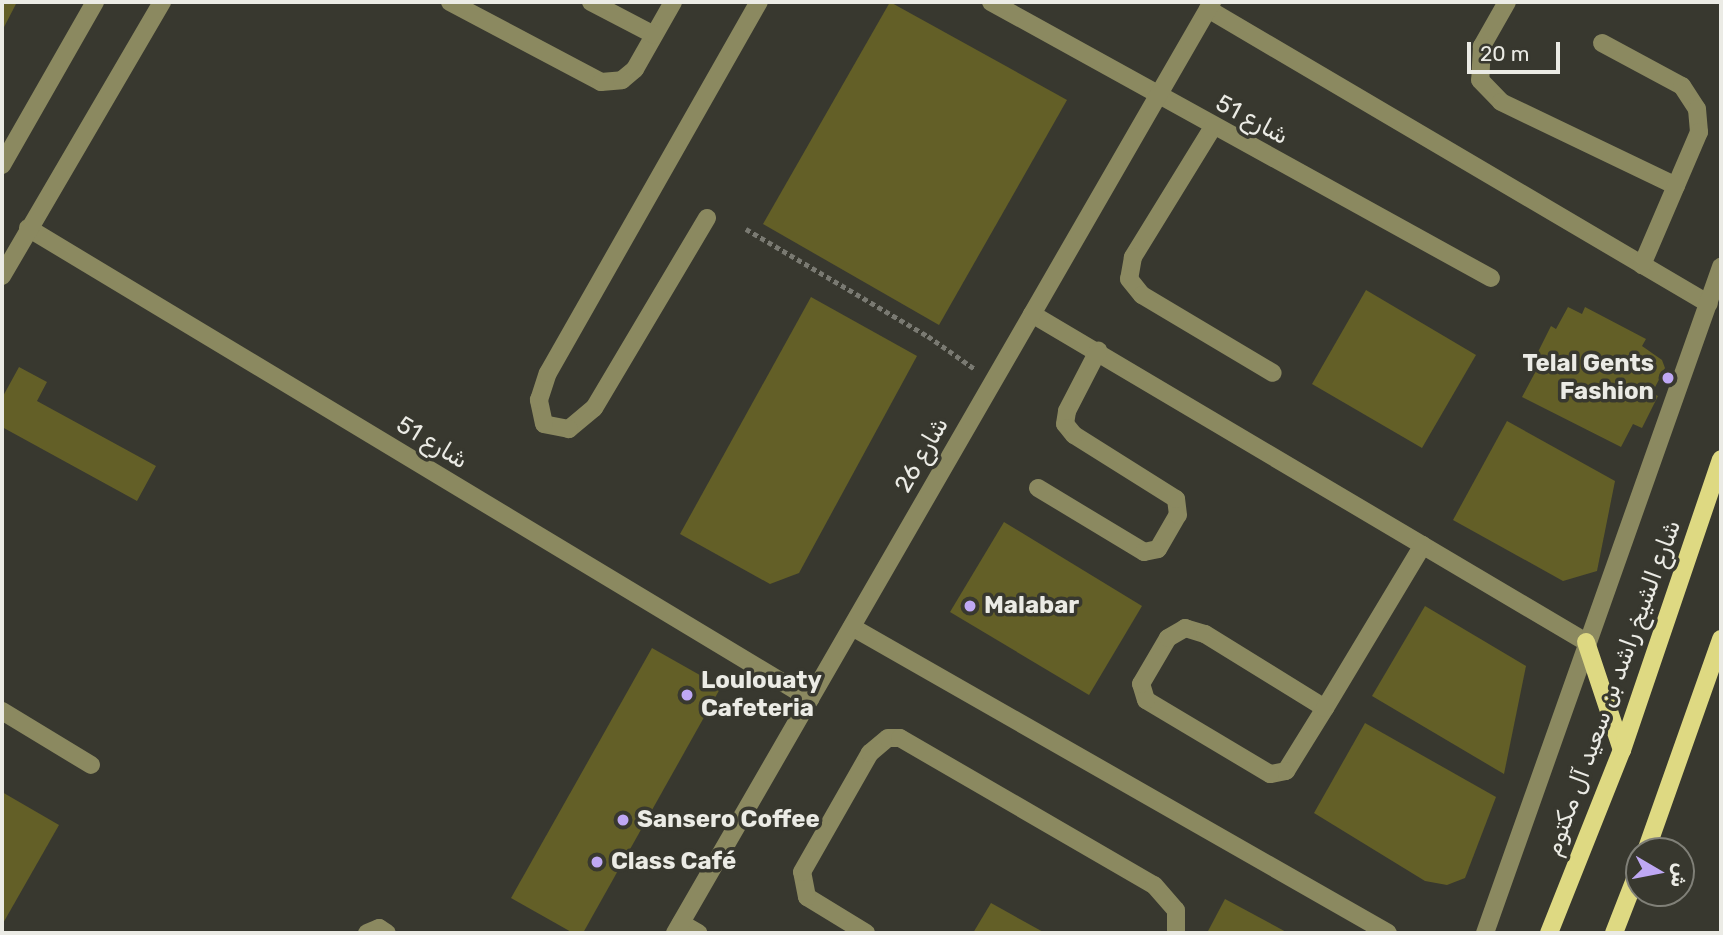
<!DOCTYPE html>
<html>
<head>
<meta charset="utf-8">
<style>
	body { margin:0 }
	#map { position:relative; width:1723px; height:935px; overflow:hidden; background:#38382f; font-family:Rubik,Cairo,sans-serif }
	div>[style] { position:absolute }
	.building>* { inset:0; background:#635f27 }
	.path>* { height:4.5px; margin-top:-2.25px; transform-origin:0; background:repeating-linear-gradient(90deg,#7a7a72 0 5px,transparent 0 8.5px) }
	.minor>* { height:18px; margin:-9px; padding:0 9px; transform-origin:9px; border-radius:9px; background:#8b8960 }
	.major>* { height:18px; margin:-9px; padding:0 9px; transform-origin:9px; border-radius:9px; background:#ded982 }
	.dots>* { width:19px; height:19px; translate:-50% -50%; box-sizing:border-box; border:4px solid #38382f; border-radius:50% }
	span { translate:-50% -50%; white-space:nowrap; text-align:center; line-height:1.15; -webkit-text-stroke:7px #38382f; paint-order:stroke }
	.street-label { font-size:24px; color:#ebebe5 }
	.poi-label { font-size:24px; color:#ebebe5; font-weight:700 }
	.right { translate:-100% -50%; text-align:right }
	.left { translate:0 -50%; text-align:left }
	.frame { position:absolute; inset:0; border:4px solid #ebebe5; pointer-events:none }
	.north { position:absolute; left:1625px; top:837px; width:70px; height:70px; box-sizing:border-box; background:#38382f; border:2px solid #808078; border-radius:50%; rotate:100deg; font-size:19px; font-weight:700; line-height:28px; text-align:center; color:#ebebe5 }
	.north::after { content:''; display:block; margin:auto; width:24px; height:32px; background:#bfa8f4; clip-path:polygon(50% 0,100% 100%,50% 72%,0 100%) }
	.scale { position:absolute; left:1467px; top:42px; width:93px; height:32px; box-sizing:border-box; border:4px solid #ebebe5; border-top:0; padding-left:9px; font-size:21px; line-height:24px; white-space:nowrap; color:#ebebe5; -webkit-text-stroke:5px #38382f; paint-order:stroke }
</style>
</head>
<body>
<div id="map">
	<div class="building">
		<i style="clip-path:polygon(2px 2px,17px 2px,2px 31px)"></i>
		<i style="clip-path:polygon(890px 2px,1067px 100px,939px 325px,763px 224px)"></i>
		<i style="clip-path:polygon(1366px 290px,1476px 355px,1422px 448px,1312px 384px)"></i>
		<i style="clip-path:polygon(811px 297px,917px 356px,799px 573px,770px 584px,680px 534px)"></i>
		<i style="clip-path:polygon(1568px 307px,1582px 314px,1585px 307px,1646px 339px,1642px 346px,1662px 360px,1665px 368px,1652px 393px,1658px 396px,1642px 428px,1633px 424px,1621px 447px,1522px 397px,1538px 367px,1532px 364px,1551px 326px,1556px 329px)"></i>
		<i style="clip-path:polygon(19px 367px,47px 382px,37px 401px,156px 466px,137px 501px,2px 427px,2px 398px)"></i>
		<i style="clip-path:polygon(1507px 421px,1615px 481px,1597px 571px,1563px 581px,1453px 520px)"></i>
		<i style="clip-path:polygon(1004px 522px,1142px 606px,1089px 695px,950px 612px)"></i>
		<i style="clip-path:polygon(1425px 606px,1526px 666px,1504px 774px,1372px 696px)"></i>
		<i style="clip-path:polygon(652px 648px,721px 687px,583px 933px,573px 933px,511px 898px)"></i>
		<i style="clip-path:polygon(1365px 723px,1496px 797px,1465px 878px,1447px 885px,1425px 881px,1314px 813px)"></i>
		<i style="clip-path:polygon(2px 792px,59px 825px,2px 925px)"></i>
		<i style="clip-path:polygon(1225px 899px,1288px 933px,1207px 933px)"></i>
		<i style="clip-path:polygon(991px 903px,1045px 933px,973px 933px)"></i>
	</div>
	<div class="path">
		<i style="left:746px;top:229px;width:211px;rotate:30.5deg"></i>
		<i style="left:928px;top:336px;width:57px;rotate:35.1deg"></i>
	</div>
	<div class="minor">
		<i style="left:450px;top:2px;width:171px;rotate:27.9deg"></i>
		<i style="left:601px;top:82px;width:21px;rotate:-5deg"></i>
		<i style="left:622px;top:80px;width:17px;rotate:-40deg"></i>
		<i style="left:635px;top:69px;width:77px;rotate:-60.4deg"></i>
		<i style="left:591px;top:2px;width:71px;rotate:27.6deg"></i>
		<i style="left:991px;top:2px;width:571px;rotate:28.9deg"></i>
		<i style="left:1507px;top:2px;width:51px;rotate:119.6deg"></i>
		<i style="left:1482px;top:46px;width:34px;rotate:93deg"></i>
		<i style="left:1480px;top:80px;width:30px;rotate:46deg"></i>
		<i style="left:1501px;top:102px;width:194px;rotate:25.6deg"></i>
		<i style="left:1208px;top:9px;width:581px;rotate:30.49deg"></i>
		<i style="left:1602px;top:43px;width:91px;rotate:28.3deg"></i>
		<i style="left:1682px;top:86px;width:27px;rotate:57deg"></i>
		<i style="left:1697px;top:109px;width:23px;rotate:85deg"></i>
		<i style="left:1699px;top:132px;width:145px;rotate:113.2deg"></i>
		<i style="left:1213px;top:127px;width:153px;rotate:121.6deg"></i>
		<i style="left:1133px;top:257px;width:22px;rotate:100deg"></i>
		<i style="left:1129px;top:279px;width:21px;rotate:51deg"></i>
		<i style="left:1142px;top:295px;width:152px;rotate:30.8deg"></i>
		<i style="left:2px;top:165px;width:188px;rotate:-60.3deg"></i>
		<i style="left:707px;top:218px;width:221px;rotate:120.7deg"></i>
		<i style="left:594px;top:408px;width:33px;rotate:140deg"></i>
		<i style="left:569px;top:429px;width:25px;rotate:-169deg"></i>
		<i style="left:544px;top:424px;width:25px;rotate:-102deg"></i>
		<i style="left:539px;top:400px;width:28px;rotate:-72deg"></i>
		<i style="left:548px;top:373px;width:427px;rotate:-60.4deg"></i>
		<i style="left:28px;top:228px;width:913px;rotate:31.06deg"></i>
		<i style="left:2px;top:276px;width:317px;rotate:-59.7deg"></i>
		<i style="left:1032px;top:314px;width:644px;rotate:30.63deg"></i>
		<i style="left:1038px;top:488px;width:124px;rotate:31.1deg"></i>
		<i style="left:1144px;top:552px;width:14px;rotate:-12deg"></i>
		<i style="left:1158px;top:549px;width:39px;rotate:-60deg"></i>
		<i style="left:1178px;top:515px;width:16px;rotate:-97deg"></i>
		<i style="left:1176px;top:499px;width:120px;rotate:-147.9deg"></i>
		<i style="left:1074px;top:435px;width:14px;rotate:-129deg"></i>
		<i style="left:1065px;top:424px;width:13px;rotate:-81deg"></i>
		<i style="left:1067px;top:411px;width:68px;rotate:-62.7deg"></i>
		<i style="left:852px;top:627px;width:617px;rotate:29.72deg"></i>
		<i style="left:1185px;top:628px;width:21px;rotate:17deg"></i>
		<i style="left:1205px;top:634px;width:141px;rotate:31.7deg"></i>
		<i style="left:1325px;top:708px;width:74px;rotate:121.8deg"></i>
		<i style="left:1286px;top:771px;width:16px;rotate:169deg"></i>
		<i style="left:1270px;top:774px;width:144px;rotate:-149.2deg"></i>
		<i style="left:1146px;top:700px;width:17px;rotate:-107deg"></i>
		<i style="left:1141px;top:684px;width:53px;rotate:-59.6deg"></i>
		<i style="left:1168px;top:638px;width:20px;rotate:-30deg"></i>
		<i style="left:1325px;top:708px;width:190px;rotate:-59deg"></i>
		<i style="left:2px;top:711px;width:104px;rotate:31.2deg"></i>
		<i style="left:681px;top:923px;width:20px;rotate:30deg"></i>
		<i style="left:367px;top:933px;width:13px;rotate:-23deg"></i>
		<i style="left:379px;top:928px;width:9px;rotate:32deg"></i>
		<i style="left:675px;top:933px;width:1075px;rotate:-60.02deg"></i>
		<i style="left:866px;top:933px;width:69px;rotate:-148.6deg"></i>
		<i style="left:807px;top:897px;width:25px;rotate:-101deg"></i>
		<i style="left:802px;top:872px;width:137px;rotate:-60.3deg"></i>
		<i style="left:870px;top:753px;width:23px;rotate:-40deg"></i>
		<i style="left:888px;top:738px;width:12px"></i>
		<i style="left:900px;top:738px;width:293px;rotate:30.1deg"></i>
		<i style="left:1154px;top:885px;width:33px;rotate:49deg"></i>
		<i style="left:1176px;top:910px;width:23px;rotate:90deg"></i>
		<i style="left:1485px;top:933px;width:707px;rotate:-70.49deg"></i>
	</div>
	<div class="major">
		<i style="left:1586px;top:642px;width:114px;rotate:71.6deg"></i>
		<i style="left:1646px;top:851px;width:225px;rotate:-70.5deg"></i>
		<i style="left:1549px;top:933px;width:197px;rotate:-68.3deg"></i>
		<i style="left:1622px;top:750px;width:307px;rotate:-71.2deg"></i>
		<i style="left:1614px;top:933px;width:69px;rotate:-68.7deg"></i>
	</div>
	<div class="dots">
		<i style="left:1668px;top:378px;background:#bfa8f4"></i>
		<i style="left:970px;top:606px;background:#bfa8f4"></i>
		<i style="left:687px;top:695px;background:#bfa8f4"></i>
		<i style="left:623px;top:820px;background:#bfa8f4"></i>
		<i style="left:597px;top:862px;background:#bfa8f4"></i>
	</div>
	<div class="street-label">
		<span style="left:1252px;top:120px;rotate:28deg">شارع 51</span>
		<span style="left:432px;top:443px;rotate:31deg">شارع 51</span>
		<span style="left:922px;top:455px;rotate:-60deg">شارع 26</span>
		<span style="left:1613px;top:688px;rotate:-70deg">شارع الشيخ راشد بن سعيد آل مكتوم</span>
	</div>
	<div class="poi-label">
		<span class="right" style="left:1654px;top:378px">Telal Gents<br>Fashion</span>
		<span class="left" style="left:984px;top:606px">Malabar</span>
		<span class="left" style="left:701px;top:695px">Loulouaty<br>Cafeteria</span>
		<span class="left" style="left:637px;top:820px">Sansero Coffee</span>
		<span class="left" style="left:611px;top:862px">Class Café</span>
	</div>
	<div class="frame"></div>
	<div class="north">ش</div>
	<div class="scale">20 m</div>
</div>
</body>
</html>
